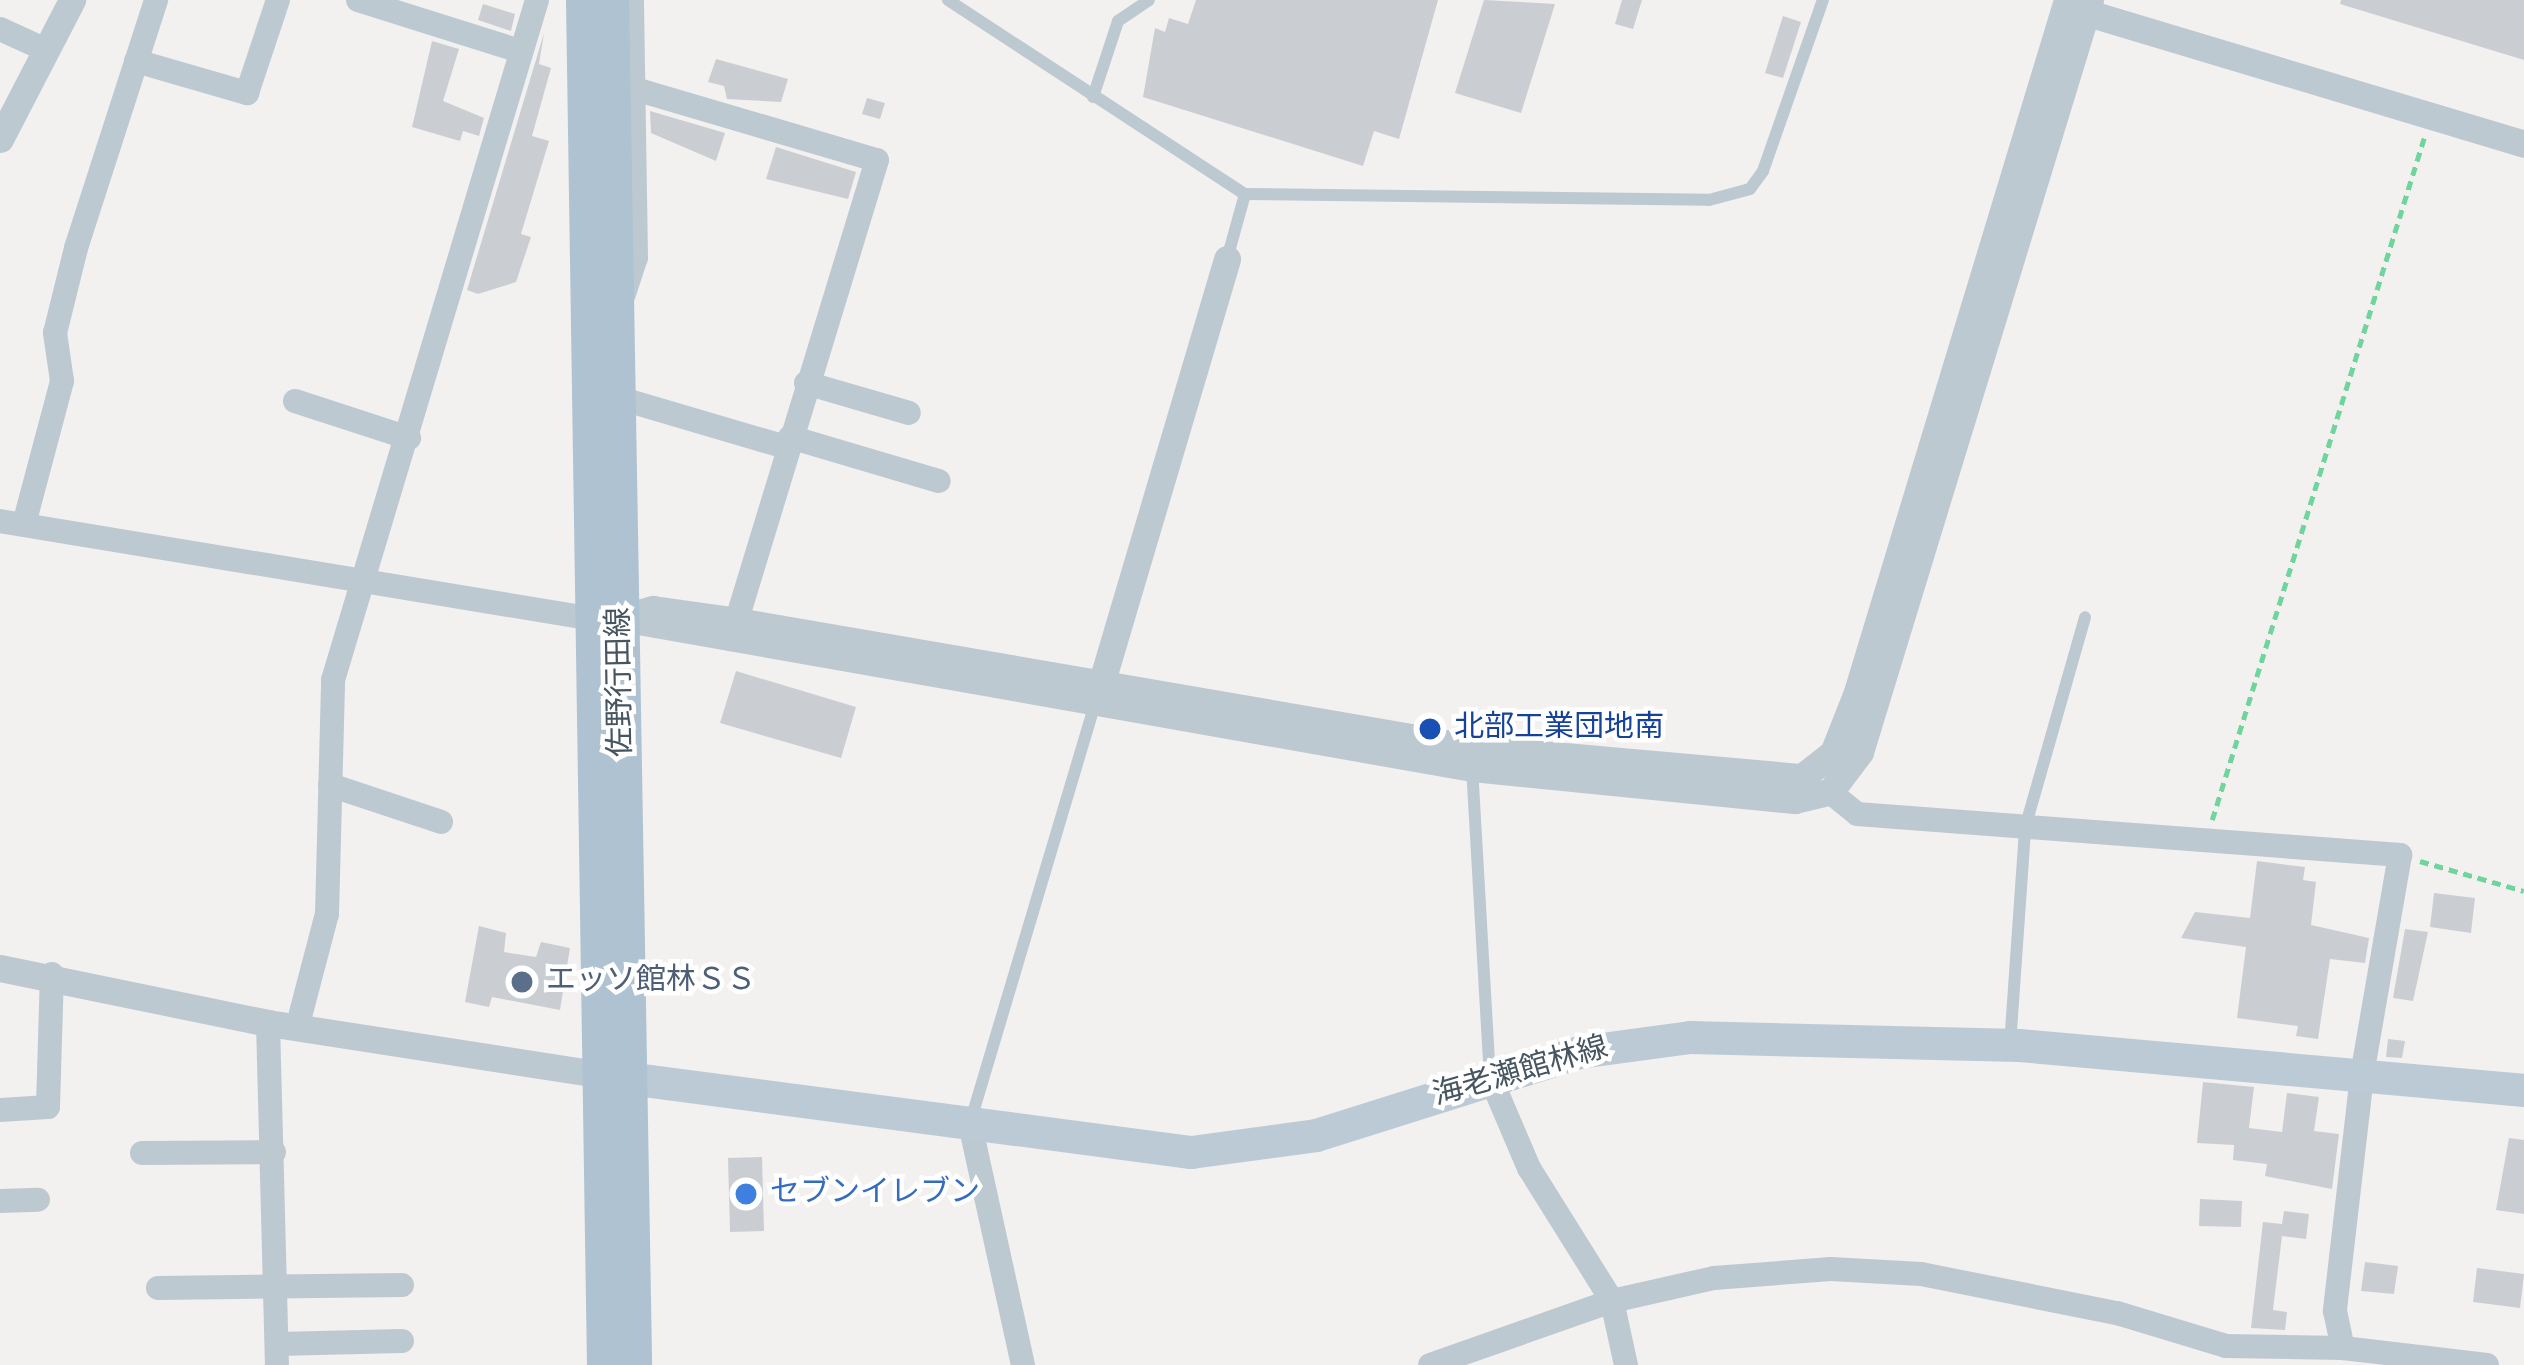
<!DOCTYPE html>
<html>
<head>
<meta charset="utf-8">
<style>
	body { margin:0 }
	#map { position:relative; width:2524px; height:1365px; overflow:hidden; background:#f3f0f0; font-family:Overpass,"Noto Sans JP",sans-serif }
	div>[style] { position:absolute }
	.building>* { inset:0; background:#caced3 }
	.path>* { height:4.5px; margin-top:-2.25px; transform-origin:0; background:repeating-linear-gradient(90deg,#70d59d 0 9px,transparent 0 15px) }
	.service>* { height:12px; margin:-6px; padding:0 6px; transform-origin:6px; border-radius:6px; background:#bdc9d1 }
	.minor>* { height:24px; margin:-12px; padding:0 12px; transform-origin:12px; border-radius:12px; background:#bdc9d1 }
	.tertiary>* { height:27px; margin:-13.5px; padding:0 13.5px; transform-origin:13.5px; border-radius:13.5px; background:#bdc9d1 }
	.secondary>* { height:33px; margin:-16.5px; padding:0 16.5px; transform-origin:16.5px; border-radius:16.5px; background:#bccad5 }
	.primary>* { height:36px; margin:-18px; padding:0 18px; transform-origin:18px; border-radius:18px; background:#aec2d1 }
	.dots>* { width:33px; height:33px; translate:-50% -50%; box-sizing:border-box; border:6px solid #fff; border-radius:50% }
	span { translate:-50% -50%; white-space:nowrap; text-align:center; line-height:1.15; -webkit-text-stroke:9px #fff; paint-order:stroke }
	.street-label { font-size:30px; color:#465560 }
	.transit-label { font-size:30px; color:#164399 }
	.left { translate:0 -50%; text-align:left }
	.service-label { font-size:30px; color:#4e5e75 }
	.shop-label { font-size:30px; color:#366cbe }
</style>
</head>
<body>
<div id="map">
	<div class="building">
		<i style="clip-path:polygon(1196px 0,1438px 0,1399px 139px,1374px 131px,1363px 166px,1143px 97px,1155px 28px,1165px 32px,1169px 18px,1188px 24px)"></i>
		<i style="clip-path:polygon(1484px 0,1555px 4px,1521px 113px,1455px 93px)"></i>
		<i style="clip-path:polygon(1622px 0,1642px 0,1633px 29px,1615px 24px)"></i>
		<i style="clip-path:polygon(2341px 0,2524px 0,2524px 60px,2340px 4px)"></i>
		<i style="clip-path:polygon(483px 4px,515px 14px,511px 31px,478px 20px)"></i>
		<i style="clip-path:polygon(1783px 16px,1801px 22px,1783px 78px,1765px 73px)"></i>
		<i style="clip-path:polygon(544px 33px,539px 64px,551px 68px,532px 136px,549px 141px,521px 234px,531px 237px,516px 282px,478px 294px,467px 290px)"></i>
		<i style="clip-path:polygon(432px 41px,459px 49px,443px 101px,484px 118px,479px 136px,463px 131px,460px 141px,412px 127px)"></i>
		<i style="clip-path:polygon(716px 59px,788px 79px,781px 102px,727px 99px,724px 86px,708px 82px)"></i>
		<i style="clip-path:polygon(867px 98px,885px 103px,880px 119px,862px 114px)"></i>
		<i style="clip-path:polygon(650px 111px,725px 133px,716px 161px,651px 133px)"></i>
		<i style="clip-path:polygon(776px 147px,856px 172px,848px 199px,766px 179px)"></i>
		<i style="clip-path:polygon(736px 671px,856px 707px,841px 758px,720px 723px)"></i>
		<i style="clip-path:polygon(2257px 861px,2305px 867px,2303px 880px,2316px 882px,2311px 925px,2369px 938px,2365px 963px,2330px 959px,2318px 1039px,2296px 1036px,2298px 1026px,2237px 1018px,2246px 947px,2181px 938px,2195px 912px,2250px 918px)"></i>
		<i style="clip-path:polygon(2434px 893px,2475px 898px,2471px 933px,2430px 927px)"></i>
		<i style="clip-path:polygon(479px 926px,506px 933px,504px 952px,536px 957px,541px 942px,570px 948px,560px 1010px,492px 997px,489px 1007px,465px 1002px)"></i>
		<i style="clip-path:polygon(2405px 929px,2428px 932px,2413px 1001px,2393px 998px)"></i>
		<i style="clip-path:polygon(2388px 1039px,2405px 1041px,2402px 1058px,2386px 1057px)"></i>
		<i style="clip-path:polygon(2203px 1082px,2254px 1087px,2249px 1128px,2282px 1132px,2287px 1093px,2319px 1097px,2314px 1131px,2339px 1134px,2332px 1189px,2265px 1176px,2267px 1164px,2233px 1160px,2234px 1145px,2197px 1143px)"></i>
		<i style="clip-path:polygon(2509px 1138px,2524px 1140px,2524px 1214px,2496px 1210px)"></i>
		<i style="clip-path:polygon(762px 1157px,764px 1231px,730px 1232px,728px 1158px)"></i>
		<i style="clip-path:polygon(2200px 1199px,2242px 1201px,2241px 1227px,2199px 1226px)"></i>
		<i style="clip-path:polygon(2284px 1211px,2309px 1214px,2306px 1239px,2282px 1236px,2273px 1310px,2287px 1312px,2285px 1330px,2251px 1328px,2263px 1222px,2282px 1224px)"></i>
		<i style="clip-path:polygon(2365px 1262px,2398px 1266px,2394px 1294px,2361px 1291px)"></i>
		<i style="clip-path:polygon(2477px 1268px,2524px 1274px,2520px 1308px,2473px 1302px)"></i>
	</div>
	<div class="path">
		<i style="left:2212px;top:820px;width:714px;rotate:-72.73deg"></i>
		<i style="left:2420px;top:861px;width:108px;rotate:16.1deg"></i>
	</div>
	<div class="service">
		<i style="left:948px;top:0;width:355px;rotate:33.2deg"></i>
		<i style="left:1245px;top:194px;width:464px;rotate:0.7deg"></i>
		<i style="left:1709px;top:200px;width:42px;rotate:-15deg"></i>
		<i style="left:1750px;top:189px;width:22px;rotate:-54deg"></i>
		<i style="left:1763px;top:171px;width:181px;rotate:-70.7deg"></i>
		<i style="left:1093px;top:97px;width:80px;rotate:-71.8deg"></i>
		<i style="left:1118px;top:21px;width:37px;rotate:-34deg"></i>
		<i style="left:1227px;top:259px;width:67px;rotate:-74.5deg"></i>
		<i style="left:1472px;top:767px;width:310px;rotate:86.7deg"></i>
		<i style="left:2010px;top:1045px;width:218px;rotate:-86deg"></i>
		<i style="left:2025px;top:828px;width:219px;rotate:-74.1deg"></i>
		<i style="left:970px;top:1123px;width:437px;rotate:-73.4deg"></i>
	</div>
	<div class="minor">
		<i style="left:358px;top:0;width:170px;rotate:17.5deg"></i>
		<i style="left:0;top:29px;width:51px;rotate:24.5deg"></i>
		<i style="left:136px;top:61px;width:116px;rotate:16.1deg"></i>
		<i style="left:247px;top:93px;width:98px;rotate:-71.6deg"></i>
		<i style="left:635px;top:89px;width:252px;rotate:16.4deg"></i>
		<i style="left:877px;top:160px;width:501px;rotate:106.95deg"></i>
		<i style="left:624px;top:294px;width:38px;rotate:-72deg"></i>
		<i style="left:636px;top:258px;width:258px;rotate:-90.9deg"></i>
		<i style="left:806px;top:383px;width:107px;rotate:16.2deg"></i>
		<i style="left:619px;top:398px;width:174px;rotate:16.4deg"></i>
		<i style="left:295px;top:401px;width:120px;rotate:18deg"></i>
		<i style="left:790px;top:437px;width:155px;rotate:16.5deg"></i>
		<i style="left:0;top:521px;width:601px;rotate:9.38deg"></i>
		<i style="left:24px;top:524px;width:148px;rotate:-75.1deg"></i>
		<i style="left:62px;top:381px;width:49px;rotate:-98.3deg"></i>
		<i style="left:55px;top:333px;width:88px;rotate:-76.1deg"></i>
		<i style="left:76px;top:248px;width:261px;rotate:-72.1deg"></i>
		<i style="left:330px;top:785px;width:117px;rotate:18.4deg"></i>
		<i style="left:1830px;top:792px;width:35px;rotate:39deg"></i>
		<i style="left:1857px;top:814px;width:545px;rotate:4.32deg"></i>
		<i style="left:2400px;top:855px;width:224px;rotate:99.8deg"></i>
		<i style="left:2362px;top:1076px;width:237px;rotate:96.6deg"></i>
		<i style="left:2335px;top:1311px;width:38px;rotate:78deg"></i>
		<i style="left:268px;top:1023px;width:342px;rotate:88.5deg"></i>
		<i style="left:297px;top:1028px;width:118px;rotate:-75.3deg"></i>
		<i style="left:327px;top:914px;width:234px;rotate:-88.5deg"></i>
		<i style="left:333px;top:680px;width:710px;rotate:-73.3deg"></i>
		<i style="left:1491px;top:1079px;width:97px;rotate:66.9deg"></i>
		<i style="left:1529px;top:1168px;width:157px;rotate:58deg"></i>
		<i style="left:1612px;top:1301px;width:66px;rotate:77.7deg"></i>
		<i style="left:0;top:1110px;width:48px;rotate:-3.6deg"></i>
		<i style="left:48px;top:1107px;width:133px;rotate:-88.3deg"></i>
		<i style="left:970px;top:1124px;width:247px;rotate:77.6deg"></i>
		<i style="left:142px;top:1153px;width:132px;rotate:-0.4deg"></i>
		<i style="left:0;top:1201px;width:38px;rotate:-2deg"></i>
		<i style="left:158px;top:1288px;width:244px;rotate:-0.7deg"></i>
		<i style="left:277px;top:1344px;width:125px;rotate:-1.4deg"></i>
		<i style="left:1430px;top:1365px;width:193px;rotate:-19.4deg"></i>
		<i style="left:1612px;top:1301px;width:105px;rotate:-12.7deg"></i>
		<i style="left:1714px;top:1278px;width:117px;rotate:-4.4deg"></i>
		<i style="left:1831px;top:1269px;width:90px;rotate:3.2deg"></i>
		<i style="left:1921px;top:1274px;width:200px;rotate:11.3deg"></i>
		<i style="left:2117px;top:1313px;width:114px;rotate:16.8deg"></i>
		<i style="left:2226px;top:1346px;width:117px;rotate:1deg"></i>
		<i style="left:2343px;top:1348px;width:145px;rotate:6.7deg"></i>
	</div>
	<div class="tertiary">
		<i style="left:2068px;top:7px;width:476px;rotate:16.7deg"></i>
		<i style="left:0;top:139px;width:157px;rotate:-62.6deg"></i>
		<i style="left:621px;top:618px;width:864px;rotate:10deg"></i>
		<i style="left:1472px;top:768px;width:324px;rotate:5.7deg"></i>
		<i style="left:1794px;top:800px;width:37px;rotate:-13deg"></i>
		<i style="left:1830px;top:792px;width:50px;rotate:-53.1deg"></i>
		<i style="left:1860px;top:752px;width:786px;rotate:-72.99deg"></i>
		<i style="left:621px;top:618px;width:33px;rotate:-16deg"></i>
		<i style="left:653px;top:609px;width:85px;rotate:8.1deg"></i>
		<i style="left:737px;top:621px;width:749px;rotate:9.76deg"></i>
		<i style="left:1475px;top:748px;width:328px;rotate:5.1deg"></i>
		<i style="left:1802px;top:777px;width:39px;rotate:-38deg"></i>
		<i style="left:1833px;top:753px;width:66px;rotate:-68.5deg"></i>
		<i style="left:1857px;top:692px;width:723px;rotate:-73.12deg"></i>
		<i style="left:1097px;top:698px;width:458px;rotate:-73.5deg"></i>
		<i style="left:0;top:968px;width:274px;rotate:11.6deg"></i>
		<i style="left:268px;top:1023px;width:335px;rotate:8.8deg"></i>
	</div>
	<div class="secondary">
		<i style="left:605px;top:1075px;width:591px;rotate:7.49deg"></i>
		<i style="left:1191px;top:1152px;width:126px;rotate:-7.7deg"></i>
		<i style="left:1316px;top:1135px;width:276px;rotate:-17.5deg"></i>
		<i style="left:1579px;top:1052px;width:112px;rotate:-7.7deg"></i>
		<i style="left:1690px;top:1037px;width:329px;rotate:1.4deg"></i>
		<i style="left:2019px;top:1045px;width:507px;rotate:5.09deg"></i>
	</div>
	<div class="primary">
		<i style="left:584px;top:0;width:1365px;rotate:89.12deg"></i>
		<i style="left:611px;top:0;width:1365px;rotate:89.03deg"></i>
	</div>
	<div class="dots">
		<i style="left:1430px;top:729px;background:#1a4fb4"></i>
		<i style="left:522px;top:982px;background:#5c6f8a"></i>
		<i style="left:746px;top:1194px;background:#3f7fe0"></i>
	</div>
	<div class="street-label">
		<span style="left:622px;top:682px;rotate:-91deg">佐野行田線</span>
		<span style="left:1521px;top:1073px;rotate:-16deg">海老瀬館林線</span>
	</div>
	<div class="transit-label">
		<span class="left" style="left:1454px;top:729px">北部工業団地南</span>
	</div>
	<div class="service-label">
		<span class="left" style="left:546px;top:982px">エッソ館林ＳＳ</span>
	</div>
	<div class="shop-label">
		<span class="left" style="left:770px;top:1194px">セブンイレブン</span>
	</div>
</div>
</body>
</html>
